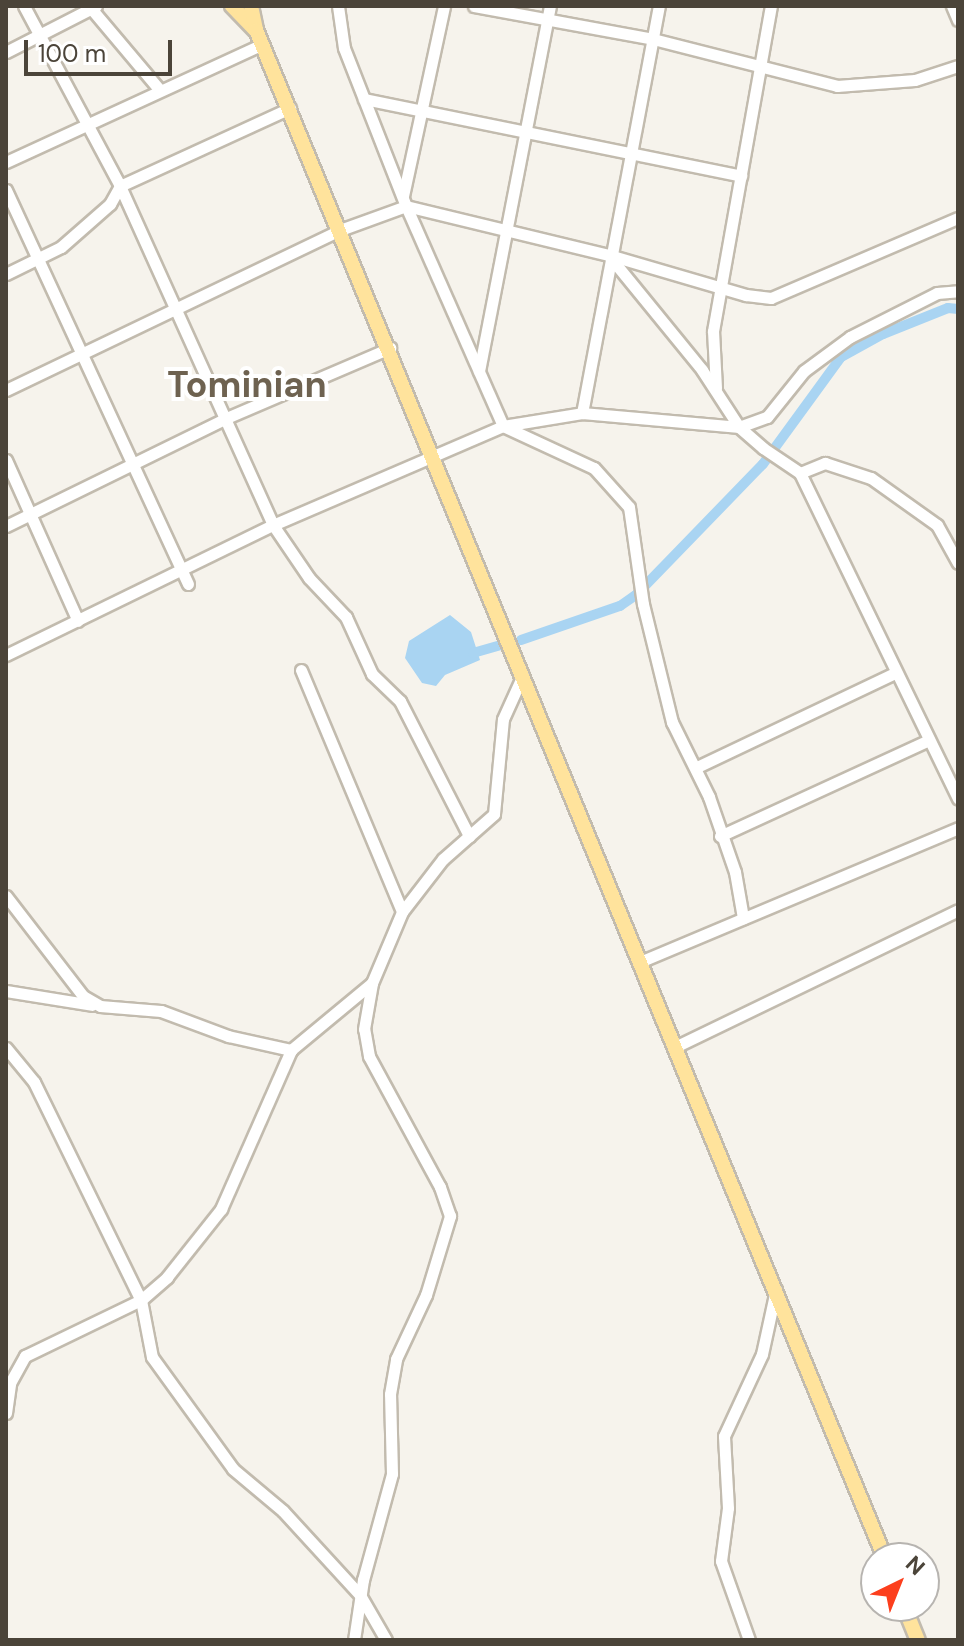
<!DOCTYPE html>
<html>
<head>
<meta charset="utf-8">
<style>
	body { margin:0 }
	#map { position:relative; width:964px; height:1646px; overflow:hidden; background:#f6f3ec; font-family:"DM Sans",sans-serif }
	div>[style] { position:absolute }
	.water>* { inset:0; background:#a9d4f2 }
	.canal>* { height:10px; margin:-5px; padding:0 5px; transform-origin:5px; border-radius:5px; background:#a9d4f2 }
	.roads { filter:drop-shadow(2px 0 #c2bbae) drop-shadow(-2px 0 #c2bbae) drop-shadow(0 2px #c2bbae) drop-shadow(0 -2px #c2bbae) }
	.minor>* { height:11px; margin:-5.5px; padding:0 5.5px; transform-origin:5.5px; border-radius:5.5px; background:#fff }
	.major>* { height:14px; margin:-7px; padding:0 7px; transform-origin:7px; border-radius:7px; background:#ffe39c }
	span { translate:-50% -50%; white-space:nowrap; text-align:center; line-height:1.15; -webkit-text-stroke:8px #fff; paint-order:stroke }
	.town-label { font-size:36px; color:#6e6250; font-weight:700 }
	.frame { position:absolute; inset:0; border:8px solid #4b4439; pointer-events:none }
	.north { position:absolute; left:860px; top:1542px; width:80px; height:80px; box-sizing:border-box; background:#fff; border:2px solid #b7b4b0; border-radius:50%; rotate:43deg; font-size:22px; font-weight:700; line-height:32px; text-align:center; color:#4b4439 }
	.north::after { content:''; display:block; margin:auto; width:28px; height:36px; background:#fc3f1d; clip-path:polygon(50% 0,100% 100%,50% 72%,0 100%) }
	.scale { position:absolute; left:24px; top:40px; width:148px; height:36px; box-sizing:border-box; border:4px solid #4b4439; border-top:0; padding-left:10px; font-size:24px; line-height:28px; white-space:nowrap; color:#4b4439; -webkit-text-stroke:6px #fff; paint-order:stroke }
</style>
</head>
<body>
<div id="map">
	<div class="water">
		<i style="clip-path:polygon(450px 615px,471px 632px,480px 660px,445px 675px,436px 686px,422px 683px,405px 658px,409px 641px)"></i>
	</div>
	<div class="canal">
		<i style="left:521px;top:640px;width:105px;rotate:-19deg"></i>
		<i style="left:620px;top:606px;width:19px;rotate:-35deg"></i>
		<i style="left:636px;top:595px;width:182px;rotate:-45.9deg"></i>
		<i style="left:763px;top:464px;width:132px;rotate:-53.9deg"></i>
		<i style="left:841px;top:357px;width:48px;rotate:-28.7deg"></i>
		<i style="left:883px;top:334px;width:70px;rotate:-21.8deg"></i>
		<i style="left:948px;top:308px;width:10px;rotate:6deg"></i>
		<i style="left:473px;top:653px;width:29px;rotate:-16deg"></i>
	</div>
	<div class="roads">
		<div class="minor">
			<i style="left:24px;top:6px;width:204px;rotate:61.9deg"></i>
			<i style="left:120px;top:186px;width:372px;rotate:65.7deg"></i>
			<i style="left:273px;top:525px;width:64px;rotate:55.8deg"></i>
			<i style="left:309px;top:578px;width:54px;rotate:46.5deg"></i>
			<i style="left:346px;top:617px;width:63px;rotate:65.5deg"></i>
			<i style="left:372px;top:674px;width:39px;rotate:44deg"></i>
			<i style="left:400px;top:701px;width:152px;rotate:62.9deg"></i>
			<i style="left:89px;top:6px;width:109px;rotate:49.9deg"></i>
			<i style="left:338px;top:6px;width:42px;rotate:81.9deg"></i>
			<i style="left:344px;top:48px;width:170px;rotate:68.6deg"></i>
			<i style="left:406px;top:206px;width:240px;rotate:66.2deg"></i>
			<i style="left:503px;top:426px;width:100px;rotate:24.8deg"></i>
			<i style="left:594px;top:468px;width:52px;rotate:48.1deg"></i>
			<i style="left:629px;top:507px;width:98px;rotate:81.8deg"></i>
			<i style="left:643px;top:604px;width:122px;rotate:76.2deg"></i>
			<i style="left:672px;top:722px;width:84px;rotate:63.7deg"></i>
			<i style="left:709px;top:797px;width:79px;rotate:70.9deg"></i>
			<i style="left:735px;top:872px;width:47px;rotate:80.1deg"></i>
			<i style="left:474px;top:6px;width:182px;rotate:10.4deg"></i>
			<i style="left:653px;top:39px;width:190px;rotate:14.3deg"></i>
			<i style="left:837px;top:86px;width:78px;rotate:-4.4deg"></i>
			<i style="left:915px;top:80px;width:45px;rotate:-18deg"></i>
			<i style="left:952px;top:6px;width:15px;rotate:67deg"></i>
			<i style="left:6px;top:52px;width:101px;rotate:-27.1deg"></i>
			<i style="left:364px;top:99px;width:385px;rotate:11.5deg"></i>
			<i style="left:6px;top:162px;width:282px;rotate:-24.7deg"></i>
			<i style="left:6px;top:190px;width:434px;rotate:65.2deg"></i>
			<i style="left:403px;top:196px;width:194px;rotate:-77.8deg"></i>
			<i style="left:610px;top:257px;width:146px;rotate:50.8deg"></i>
			<i style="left:702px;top:370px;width:68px;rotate:57deg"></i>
			<i style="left:739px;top:427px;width:32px;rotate:41deg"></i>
			<i style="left:763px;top:448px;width:45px;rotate:34deg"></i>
			<i style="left:800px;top:473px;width:27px;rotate:-22deg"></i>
			<i style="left:825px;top:463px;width:48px;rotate:18.1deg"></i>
			<i style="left:871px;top:478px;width:81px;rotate:35.5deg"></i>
			<i style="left:937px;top:525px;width:43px;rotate:61.1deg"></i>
			<i style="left:6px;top:274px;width:61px;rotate:-26.1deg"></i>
			<i style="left:61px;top:247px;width:65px;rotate:-41.3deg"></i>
			<i style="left:110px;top:204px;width:21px;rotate:-61deg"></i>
			<i style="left:120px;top:186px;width:187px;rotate:-24.6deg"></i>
			<i style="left:479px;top:371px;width:372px;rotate:-79deg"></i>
			<i style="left:716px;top:388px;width:57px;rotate:-93deg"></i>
			<i style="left:713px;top:331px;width:330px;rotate:-79.9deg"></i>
			<i style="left:6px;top:390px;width:370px;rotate:-25.6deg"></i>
			<i style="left:340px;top:230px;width:70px;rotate:-20deg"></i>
			<i style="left:406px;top:206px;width:209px;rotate:13.6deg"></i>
			<i style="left:609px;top:255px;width:143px;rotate:16.3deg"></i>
			<i style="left:746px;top:295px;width:25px;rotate:7deg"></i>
			<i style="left:771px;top:298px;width:203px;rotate:-23.2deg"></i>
			<i style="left:582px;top:413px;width:414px;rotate:-79.3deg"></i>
			<i style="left:6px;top:460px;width:176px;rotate:65.9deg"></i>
			<i style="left:800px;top:473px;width:362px;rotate:64.1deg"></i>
			<i style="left:6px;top:526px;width:243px;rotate:-26.1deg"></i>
			<i style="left:224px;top:419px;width:181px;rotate:-23.2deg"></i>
			<i style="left:6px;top:655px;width:297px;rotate:-26deg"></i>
			<i style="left:273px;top:525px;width:250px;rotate:-23.3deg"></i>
			<i style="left:503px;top:426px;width:80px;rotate:-9.3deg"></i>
			<i style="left:582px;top:413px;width:158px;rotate:5.1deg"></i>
			<i style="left:739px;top:427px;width:30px;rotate:-20deg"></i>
			<i style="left:767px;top:417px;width:59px;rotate:-51.2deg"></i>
			<i style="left:804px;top:371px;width:57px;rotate:-36.5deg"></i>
			<i style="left:850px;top:337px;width:97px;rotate:-26.8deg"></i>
			<i style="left:937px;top:293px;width:21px;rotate:-5deg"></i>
			<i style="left:301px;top:670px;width:262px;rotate:67.3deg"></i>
			<i style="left:697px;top:767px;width:219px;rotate:-25.4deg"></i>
			<i style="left:720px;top:836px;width:230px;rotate:-24.7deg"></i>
			<i style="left:6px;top:896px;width:126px;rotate:52.4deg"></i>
			<i style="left:83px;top:996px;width:20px;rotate:30deg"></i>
			<i style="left:100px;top:1006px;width:61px;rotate:4.7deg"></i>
			<i style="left:161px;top:1011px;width:72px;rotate:20.5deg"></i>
			<i style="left:228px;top:1036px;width:65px;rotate:12.5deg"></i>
			<i style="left:642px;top:961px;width:343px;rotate:-22.8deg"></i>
			<i style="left:6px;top:991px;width:87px;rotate:9.2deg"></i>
			<i style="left:677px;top:1046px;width:312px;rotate:-25.8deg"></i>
			<i style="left:6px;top:1048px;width:44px;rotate:50.5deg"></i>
			<i style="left:34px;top:1082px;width:243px;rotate:63.9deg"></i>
			<i style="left:141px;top:1300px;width:58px;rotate:79.1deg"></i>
			<i style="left:152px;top:1357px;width:138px;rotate:54.1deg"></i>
			<i style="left:233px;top:1469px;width:65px;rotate:40deg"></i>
			<i style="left:283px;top:1511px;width:114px;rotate:47.5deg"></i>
			<i style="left:360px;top:1595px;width:52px;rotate:60deg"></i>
			<i style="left:6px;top:1413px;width:30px;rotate:-82deg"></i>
			<i style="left:10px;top:1383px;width:31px;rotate:-61deg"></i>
			<i style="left:25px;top:1356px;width:129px;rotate:-25.8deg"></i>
			<i style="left:141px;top:1300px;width:35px;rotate:-41deg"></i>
			<i style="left:167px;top:1277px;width:87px;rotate:-51.5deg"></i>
			<i style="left:221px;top:1209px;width:174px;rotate:-66.2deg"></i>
			<i style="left:291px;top:1050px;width:105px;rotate:-39.6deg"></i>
			<i style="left:372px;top:983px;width:77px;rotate:-67.1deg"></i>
			<i style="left:402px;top:912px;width:67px;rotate:-52.3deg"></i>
			<i style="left:443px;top:859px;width:68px;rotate:-41.4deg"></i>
			<i style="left:494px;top:814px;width:95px;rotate:-84.6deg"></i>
			<i style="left:503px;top:719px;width:48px;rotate:-65.6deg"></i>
			<i style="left:354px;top:1640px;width:61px;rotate:-81.5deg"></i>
			<i style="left:363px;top:1580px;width:110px;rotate:-74.7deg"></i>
			<i style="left:392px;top:1474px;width:80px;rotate:-91.4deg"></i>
			<i style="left:390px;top:1394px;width:36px;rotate:-80deg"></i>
			<i style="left:396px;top:1359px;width:71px;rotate:-64.9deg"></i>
			<i style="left:426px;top:1295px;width:83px;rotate:-73.1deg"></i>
			<i style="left:450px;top:1216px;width:31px;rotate:-109deg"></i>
			<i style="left:440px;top:1187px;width:149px;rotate:-118.5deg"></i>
			<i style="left:369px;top:1056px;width:27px;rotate:-100deg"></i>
			<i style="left:364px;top:1029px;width:47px;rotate:-80.1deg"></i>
			<i style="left:749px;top:1640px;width:84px;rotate:-109.5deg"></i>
			<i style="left:721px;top:1561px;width:53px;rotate:-82.5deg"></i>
			<i style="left:728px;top:1508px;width:72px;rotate:-93.2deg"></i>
			<i style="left:724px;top:1436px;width:90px;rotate:-65.1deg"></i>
			<i style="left:762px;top:1354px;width:66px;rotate:-77.7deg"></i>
		</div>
		<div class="major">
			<i style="left:232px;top:6px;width:33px;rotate:46deg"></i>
			<i style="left:251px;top:6px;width:25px;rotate:78deg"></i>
			<i style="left:256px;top:30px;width:1652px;rotate:67.63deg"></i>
			<i style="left:904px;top:1606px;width:37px;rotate:68deg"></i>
		</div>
	</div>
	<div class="town-label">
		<span style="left:247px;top:385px">Tominian</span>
	</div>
	<div class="frame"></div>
	<div class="north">N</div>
	<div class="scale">100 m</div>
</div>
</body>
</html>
